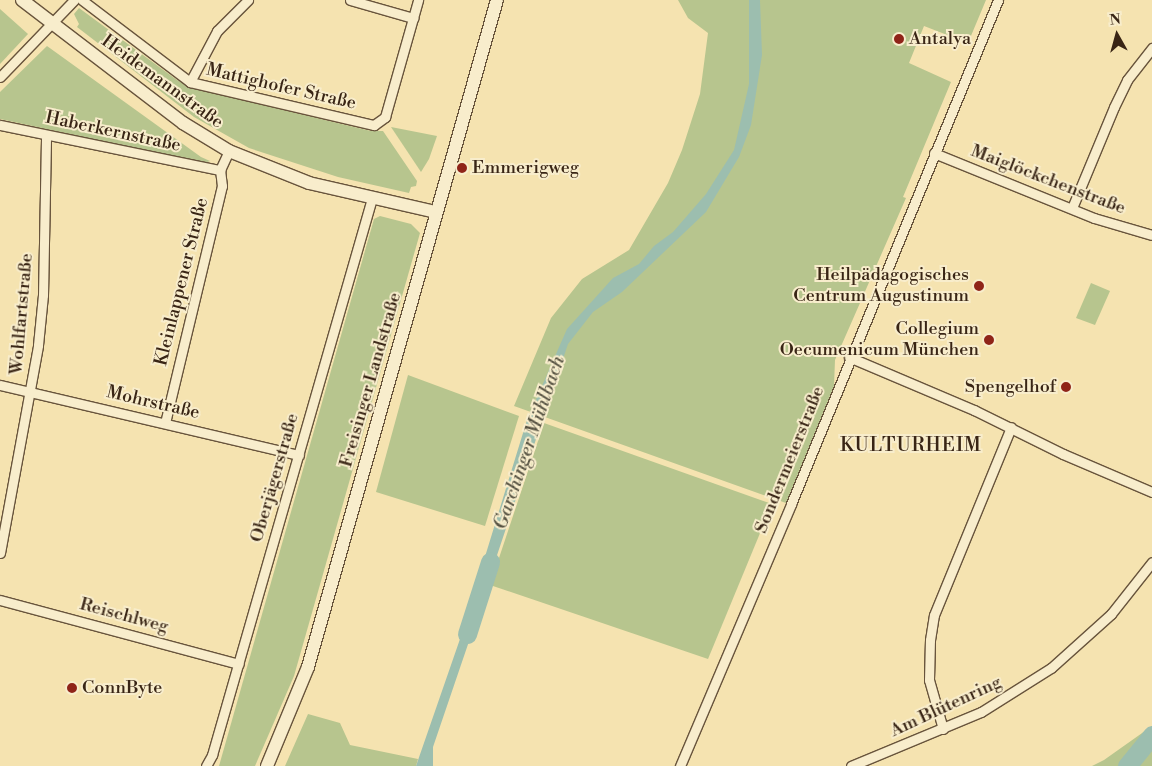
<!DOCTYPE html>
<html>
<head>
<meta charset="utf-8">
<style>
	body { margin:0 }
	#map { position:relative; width:1152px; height:766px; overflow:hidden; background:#f5e3b0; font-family:"Libre Bodoni",serif }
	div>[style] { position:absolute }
	.green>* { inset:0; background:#b7c58e }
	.water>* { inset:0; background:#9cbeaf }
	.river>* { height:19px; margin:-9.5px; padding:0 9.5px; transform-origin:9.5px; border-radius:9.5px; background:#9cbeaf }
	.roads { filter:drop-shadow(1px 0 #68543c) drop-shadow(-1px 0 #68543c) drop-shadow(0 1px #68543c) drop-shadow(0 -1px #68543c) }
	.street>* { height:9px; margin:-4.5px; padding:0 4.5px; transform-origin:4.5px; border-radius:4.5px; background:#f8edcc }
	.secondary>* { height:12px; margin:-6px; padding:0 6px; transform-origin:6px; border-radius:6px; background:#f8edcc }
	.dots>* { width:14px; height:14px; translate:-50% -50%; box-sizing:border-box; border:2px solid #f8edcc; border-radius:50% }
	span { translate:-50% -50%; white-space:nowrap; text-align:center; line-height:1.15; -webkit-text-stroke:4px #f8edcc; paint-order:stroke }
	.poi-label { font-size:18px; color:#392515 }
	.left { translate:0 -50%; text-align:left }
	.right { translate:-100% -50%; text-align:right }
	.street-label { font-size:18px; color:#392515 }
	.water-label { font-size:19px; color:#575343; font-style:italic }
	.neighbourhood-label { font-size:19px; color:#392515; letter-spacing:1px }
	.north { position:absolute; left:1092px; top:10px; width:50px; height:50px; -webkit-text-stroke:4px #f8edcc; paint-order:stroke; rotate:353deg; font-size:14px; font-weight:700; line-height:20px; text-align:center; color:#392515 }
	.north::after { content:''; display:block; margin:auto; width:18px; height:22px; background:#392515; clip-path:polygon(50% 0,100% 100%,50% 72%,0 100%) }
</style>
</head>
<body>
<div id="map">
	<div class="green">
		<i style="clip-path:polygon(678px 0,986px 0,968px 43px,924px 26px,909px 63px,951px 82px,903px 197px,906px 198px,835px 360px,834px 386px,786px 503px,514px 406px,551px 318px,582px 279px,629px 250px,668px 183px,682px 150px,700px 94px,708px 33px,688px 18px)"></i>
		<i style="clip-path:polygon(79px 8px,177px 80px,192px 88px,371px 131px,383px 131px,417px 181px,416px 186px,411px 187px,409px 193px,338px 177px,249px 148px,194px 117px,77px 27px,79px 24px,74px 14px)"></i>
		<i style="clip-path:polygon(0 9px,28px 34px,0 64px)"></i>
		<i style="clip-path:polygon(47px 46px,201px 157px,210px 161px,204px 163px,0 119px,0 92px)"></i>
		<i style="clip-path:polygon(391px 127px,437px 136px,429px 159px,421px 172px)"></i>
		<i style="clip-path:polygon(380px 216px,411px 224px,420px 233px,294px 676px,255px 766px,219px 766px,374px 219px)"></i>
		<i style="clip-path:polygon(1091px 283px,1110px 291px,1095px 325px,1076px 318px)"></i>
		<i style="clip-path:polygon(408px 375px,519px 416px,485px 526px,376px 492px)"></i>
		<i style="clip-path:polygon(544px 423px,772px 504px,708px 659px,490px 585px)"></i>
		<i style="clip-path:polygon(308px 714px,340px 723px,350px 745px,418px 759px,416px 766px,285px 766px)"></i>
		<i style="clip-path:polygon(1152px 726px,1152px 766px,1092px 766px,1104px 760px)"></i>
	</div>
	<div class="water">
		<i style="clip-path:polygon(749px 0,760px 0,762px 55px,751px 125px,739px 157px,706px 212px,622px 292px,593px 312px,568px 344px,486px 588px,476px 586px,527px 420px,567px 329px,613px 278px,639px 264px,654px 246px,673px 232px,706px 194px,734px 150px,749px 84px)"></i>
		<i style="clip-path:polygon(468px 608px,479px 612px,433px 747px,433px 766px,416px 766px,460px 639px)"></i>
	</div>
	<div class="river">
		<i style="left:467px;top:634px;width:76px;rotate:-72.3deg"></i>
		<i style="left:1127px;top:766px;width:40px;rotate:-51deg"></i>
	</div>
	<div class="roads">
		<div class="street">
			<i style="left:82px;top:0;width:136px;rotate:37.2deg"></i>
			<i style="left:190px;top:82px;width:189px;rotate:13.2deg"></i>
			<i style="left:374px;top:125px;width:14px;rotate:-36deg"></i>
			<i style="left:385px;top:117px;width:122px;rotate:-74.2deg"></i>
			<i style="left:350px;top:0;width:66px;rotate:15.9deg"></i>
			<i style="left:0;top:77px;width:107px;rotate:-46.1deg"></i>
			<i style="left:190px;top:82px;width:58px;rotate:-62.1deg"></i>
			<i style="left:217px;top:31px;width:44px;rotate:-45deg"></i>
			<i style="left:0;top:125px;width:225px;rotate:11.6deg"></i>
			<i style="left:934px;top:153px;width:173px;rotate:22.1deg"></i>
			<i style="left:1094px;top:218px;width:60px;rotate:16.3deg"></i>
			<i style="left:1072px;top:208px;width:109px;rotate:-67.4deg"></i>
			<i style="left:1114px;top:107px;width:30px;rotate:-64deg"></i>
			<i style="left:1127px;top:80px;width:41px;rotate:-52deg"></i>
			<i style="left:849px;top:357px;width:136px;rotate:23deg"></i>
			<i style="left:974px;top:410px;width:99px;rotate:26.3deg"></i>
			<i style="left:1063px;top:454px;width:97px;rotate:23.1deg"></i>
			<i style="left:0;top:385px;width:307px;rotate:13.2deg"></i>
			<i style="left:165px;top:423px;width:244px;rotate:-76.5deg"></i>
			<i style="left:222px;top:186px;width:16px;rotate:-97deg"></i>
			<i style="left:220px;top:170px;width:21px;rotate:-65deg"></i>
			<i style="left:0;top:553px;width:211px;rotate:-79.6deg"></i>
			<i style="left:38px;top:345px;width:50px;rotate:-84.3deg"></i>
			<i style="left:43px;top:295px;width:160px;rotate:-88.9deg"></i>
			<i style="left:0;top:600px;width:247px;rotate:15deg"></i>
			<i style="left:943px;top:729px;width:51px;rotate:-105.9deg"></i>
			<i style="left:929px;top:680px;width:40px;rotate:-88.6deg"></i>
			<i style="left:930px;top:640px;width:25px;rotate:-81deg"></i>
			<i style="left:934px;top:615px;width:203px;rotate:-67.7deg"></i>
			<i style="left:206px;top:766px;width:13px;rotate:-61deg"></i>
			<i style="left:212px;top:755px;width:580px;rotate:-73.97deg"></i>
			<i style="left:680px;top:766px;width:285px;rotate:-67deg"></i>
			<i style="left:791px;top:504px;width:545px;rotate:-67.67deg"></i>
			<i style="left:851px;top:766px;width:141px;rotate:-22.6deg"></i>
			<i style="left:981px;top:712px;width:83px;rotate:-32.2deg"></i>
			<i style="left:1051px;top:668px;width:81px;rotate:-42deg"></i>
			<i style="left:1111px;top:614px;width:66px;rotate:-51.7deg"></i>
		</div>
		<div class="secondary">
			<i style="left:22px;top:0;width:203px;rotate:37.4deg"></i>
			<i style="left:183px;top:123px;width:54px;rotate:31.3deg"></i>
			<i style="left:229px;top:151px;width:86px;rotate:21.8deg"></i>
			<i style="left:309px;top:183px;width:130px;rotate:12.9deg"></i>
			<i style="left:267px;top:766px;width:107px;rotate:-67.5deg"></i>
			<i style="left:308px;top:667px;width:693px;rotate:-74.18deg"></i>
		</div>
	</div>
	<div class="dots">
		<i style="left:899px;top:39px;background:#8f2418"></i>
		<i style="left:462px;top:168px;background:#8f2418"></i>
		<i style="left:979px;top:286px;background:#8f2418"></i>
		<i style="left:989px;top:340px;background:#8f2418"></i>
		<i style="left:1066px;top:387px;background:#8f2418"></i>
		<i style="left:72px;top:688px;background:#8f2418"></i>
	</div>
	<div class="poi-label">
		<span class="left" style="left:909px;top:39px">Antalya</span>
		<span class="left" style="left:472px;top:168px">Emmerigweg</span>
		<span class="right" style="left:969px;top:286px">Heilpädagogisches<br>Centrum Augustinum</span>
		<span class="right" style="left:979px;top:340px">Collegium<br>Oecumenicum München</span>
		<span class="right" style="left:1056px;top:387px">Spengelhof</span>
		<span class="left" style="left:82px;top:688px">ConnByte</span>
	</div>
	<div class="street-label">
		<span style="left:162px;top:82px;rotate:36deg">Heidemannstraße</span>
		<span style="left:281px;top:87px;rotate:13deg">Mattighofer Straße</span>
		<span style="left:113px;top:132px;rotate:12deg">Haberkernstraße</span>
		<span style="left:1048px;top:180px;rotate:21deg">Maiglöckchenstraße</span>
		<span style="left:182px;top:282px;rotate:-76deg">Kleinlappener Straße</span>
		<span style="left:22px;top:314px;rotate:-85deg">Wohlfartstraße</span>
		<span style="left:371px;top:380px;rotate:-74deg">Freisinger Landstraße</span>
		<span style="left:153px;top:403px;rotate:13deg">Mohrstraße</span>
		<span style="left:790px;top:460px;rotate:-68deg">Sondermeierstraße</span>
		<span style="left:275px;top:478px;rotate:-74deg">Oberjägerstraße</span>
		<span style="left:124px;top:616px;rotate:15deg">Reischlweg</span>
		<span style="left:946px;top:707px;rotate:-25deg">Am Blütenring</span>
	</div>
	<div class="water-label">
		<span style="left:530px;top:443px;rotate:-71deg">Garchinger Mühlbach</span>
	</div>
	<div class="neighbourhood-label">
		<span style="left:911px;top:446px">KULTURHEIM</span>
	</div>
	<div class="north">N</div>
</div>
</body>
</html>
